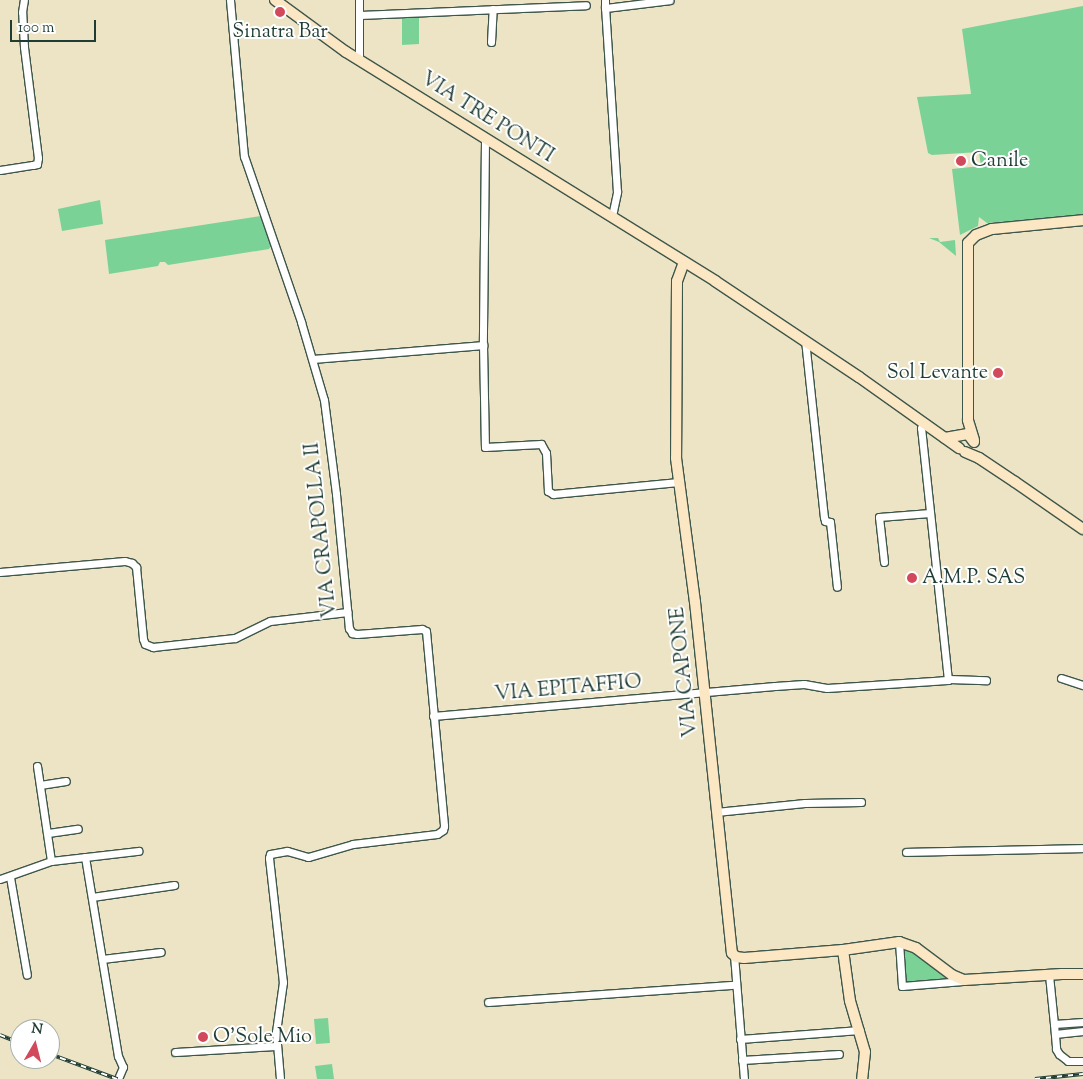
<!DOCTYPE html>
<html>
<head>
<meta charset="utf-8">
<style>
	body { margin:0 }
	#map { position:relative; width:1083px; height:1079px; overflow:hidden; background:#ece4c5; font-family:"Sorts Mill Goudy",serif }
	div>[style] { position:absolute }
	.green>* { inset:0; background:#7bd297 }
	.roads { filter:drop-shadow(1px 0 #3e564a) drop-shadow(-1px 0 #3e564a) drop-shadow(0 1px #3e564a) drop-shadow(0 -1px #3e564a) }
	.street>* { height:7px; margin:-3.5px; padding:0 3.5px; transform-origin:3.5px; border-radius:3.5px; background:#fff }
	.secondary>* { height:10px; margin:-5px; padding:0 5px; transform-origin:5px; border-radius:5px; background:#fbe7c3 }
	.rail>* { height:4px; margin-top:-2px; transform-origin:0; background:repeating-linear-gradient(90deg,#fff 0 5.5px,#1f3d34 0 11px); box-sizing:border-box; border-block:1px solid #1f3d34 }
	.dots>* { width:14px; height:14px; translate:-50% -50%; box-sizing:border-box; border:2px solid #fff; border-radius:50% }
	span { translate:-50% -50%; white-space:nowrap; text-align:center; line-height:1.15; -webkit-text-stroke:4px #fff; paint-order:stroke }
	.poi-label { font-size:20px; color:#1f3d34 }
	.left { translate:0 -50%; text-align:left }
	.right { translate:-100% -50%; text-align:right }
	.street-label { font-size:20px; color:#1f3d34 }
	.north { position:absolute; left:10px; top:1019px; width:50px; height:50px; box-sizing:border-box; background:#fff; border:1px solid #a5b1ae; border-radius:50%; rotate:8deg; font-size:14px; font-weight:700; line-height:20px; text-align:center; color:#1f3d34 }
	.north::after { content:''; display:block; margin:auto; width:18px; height:22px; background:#d1495b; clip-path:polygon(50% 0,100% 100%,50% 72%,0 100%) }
	.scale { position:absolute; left:10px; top:20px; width:86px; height:22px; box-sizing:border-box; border:2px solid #1f3d34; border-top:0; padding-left:6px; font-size:15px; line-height:18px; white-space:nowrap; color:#1f3d34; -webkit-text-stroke:4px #fff; paint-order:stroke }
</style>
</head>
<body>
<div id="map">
	<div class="green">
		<i style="clip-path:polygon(1083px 6px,1083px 215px,987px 223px,979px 217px,978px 226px,960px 235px,952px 169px,981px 166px,979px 152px,932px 155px,928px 153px,917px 97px,971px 94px,976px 130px,962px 29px)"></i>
		<i style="clip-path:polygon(419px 14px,419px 44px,402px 45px,402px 15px)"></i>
		<i style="clip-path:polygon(100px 200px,103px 224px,62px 231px,58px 209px)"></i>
		<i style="clip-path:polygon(261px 216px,271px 246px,269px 249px,168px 265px,165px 262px,160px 262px,158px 266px,109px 274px,105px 240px)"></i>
		<i style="clip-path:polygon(929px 238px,938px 238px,940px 242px,955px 240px,956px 256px,939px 242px)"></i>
		<i style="clip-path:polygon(901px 947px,909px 950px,952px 979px,904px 983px)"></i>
		<i style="clip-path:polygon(328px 1018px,330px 1043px,316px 1044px,314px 1019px)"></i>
		<i style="clip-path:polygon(332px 1064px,334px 1079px,317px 1079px,315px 1066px)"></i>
	</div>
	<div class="roads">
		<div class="street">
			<i style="left:230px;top:0;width:157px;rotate:84.9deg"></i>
			<i style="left:244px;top:156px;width:176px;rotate:71deg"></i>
			<i style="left:301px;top:322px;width:81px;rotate:73.6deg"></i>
			<i style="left:324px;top:400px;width:95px;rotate:82.7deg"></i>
			<i style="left:336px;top:494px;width:135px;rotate:84.5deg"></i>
			<i style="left:349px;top:628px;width:6px;rotate:59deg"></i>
			<i style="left:352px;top:633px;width:5px;rotate:11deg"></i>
			<i style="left:357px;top:634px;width:65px;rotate:-4.4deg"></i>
			<i style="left:422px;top:629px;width:4px;rotate:27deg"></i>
			<i style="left:426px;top:631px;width:196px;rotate:84.7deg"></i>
			<i style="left:444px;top:826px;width:4px;rotate:104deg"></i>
			<i style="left:443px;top:830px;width:7px;rotate:146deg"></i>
			<i style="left:437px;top:834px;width:85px;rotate:173.2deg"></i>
			<i style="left:353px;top:844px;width:47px;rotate:163.9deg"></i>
			<i style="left:308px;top:857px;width:22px;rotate:-164deg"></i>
			<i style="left:287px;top:851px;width:17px;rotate:170deg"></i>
			<i style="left:270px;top:854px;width:4px;rotate:104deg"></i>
			<i style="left:269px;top:858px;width:125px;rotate:83.6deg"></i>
			<i style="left:283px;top:982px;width:50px;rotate:98deg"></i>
			<i style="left:276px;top:1032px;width:47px;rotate:85.1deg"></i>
			<i style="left:605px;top:0;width:8px;rotate:90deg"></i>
			<i style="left:360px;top:15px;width:226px;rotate:-2.5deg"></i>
			<i style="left:491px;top:42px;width:33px;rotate:-87deg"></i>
			<i style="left:359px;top:59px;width:59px;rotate:-90deg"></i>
			<i style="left:485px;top:140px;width:205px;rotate:90.6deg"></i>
			<i style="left:483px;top:345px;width:102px;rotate:88.9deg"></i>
			<i style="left:485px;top:447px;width:56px;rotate:-3.1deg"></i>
			<i style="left:541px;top:444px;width:10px;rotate:61deg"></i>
			<i style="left:546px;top:453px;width:38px;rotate:87deg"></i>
			<i style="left:548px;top:491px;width:6px;rotate:31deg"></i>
			<i style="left:553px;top:494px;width:126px;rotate:-5.5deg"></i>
			<i style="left:0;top:170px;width:33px;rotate:-9deg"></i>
			<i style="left:33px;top:165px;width:4px;rotate:-14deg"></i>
			<i style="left:37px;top:164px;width:6px;rotate:-81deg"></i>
			<i style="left:38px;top:158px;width:112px;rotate:-97.2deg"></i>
			<i style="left:24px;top:47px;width:35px;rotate:-93deg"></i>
			<i style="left:22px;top:12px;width:12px;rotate:-81deg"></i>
			<i style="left:612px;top:216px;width:25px;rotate:-78deg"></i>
			<i style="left:617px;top:192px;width:184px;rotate:-93.7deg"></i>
			<i style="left:605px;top:8px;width:65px;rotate:-7deg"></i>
			<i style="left:805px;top:340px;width:178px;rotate:83.9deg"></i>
			<i style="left:824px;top:517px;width:4px;rotate:76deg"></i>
			<i style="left:825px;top:521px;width:5px;rotate:11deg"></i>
			<i style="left:830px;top:522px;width:65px;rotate:83.9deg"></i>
			<i style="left:313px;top:359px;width:171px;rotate:-4.7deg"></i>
			<i style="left:884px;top:562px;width:45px;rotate:-96.3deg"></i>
			<i style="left:879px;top:517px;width:51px;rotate:-4.5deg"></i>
			<i style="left:0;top:572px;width:125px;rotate:-5deg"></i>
			<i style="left:125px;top:561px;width:7px;rotate:16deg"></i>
			<i style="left:132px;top:563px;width:6px;rotate:45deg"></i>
			<i style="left:136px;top:567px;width:72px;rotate:84.4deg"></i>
			<i style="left:143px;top:639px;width:5px;rotate:68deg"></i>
			<i style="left:145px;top:644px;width:9px;rotate:21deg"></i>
			<i style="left:153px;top:647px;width:82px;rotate:-6.3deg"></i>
			<i style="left:235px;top:638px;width:39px;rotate:-26deg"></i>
			<i style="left:270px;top:621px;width:78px;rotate:-6.7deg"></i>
			<i style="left:1061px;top:678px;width:23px;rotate:18deg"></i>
			<i style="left:949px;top:679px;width:37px;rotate:2deg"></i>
			<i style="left:433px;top:716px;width:343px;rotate:-5deg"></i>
			<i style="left:775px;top:686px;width:29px;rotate:-4deg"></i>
			<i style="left:804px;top:684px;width:23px;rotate:10deg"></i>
			<i style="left:827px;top:688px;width:121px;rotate:-3.8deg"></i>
			<i style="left:948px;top:680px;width:253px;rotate:-96.1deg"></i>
			<i style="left:921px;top:428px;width:6px;rotate:-72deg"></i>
			<i style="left:37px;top:766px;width:96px;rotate:81.6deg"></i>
			<i style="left:40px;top:785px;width:26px;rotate:-9deg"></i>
			<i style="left:716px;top:812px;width:89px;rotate:-5.8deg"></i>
			<i style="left:805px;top:803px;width:56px;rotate:-1deg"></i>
			<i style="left:48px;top:833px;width:30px;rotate:-8deg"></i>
			<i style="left:906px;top:852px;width:177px;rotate:-1.3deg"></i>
			<i style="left:85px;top:857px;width:202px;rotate:80.6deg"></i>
			<i style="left:118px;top:1056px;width:12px;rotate:66deg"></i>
			<i style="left:123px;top:1067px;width:13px;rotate:113deg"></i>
			<i style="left:10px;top:877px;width:99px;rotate:80.2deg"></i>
			<i style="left:0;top:879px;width:54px;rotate:-19.4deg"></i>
			<i style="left:51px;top:861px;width:88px;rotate:-6.6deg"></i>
			<i style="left:92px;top:897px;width:83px;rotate:-8.3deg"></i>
			<i style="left:899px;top:942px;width:44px;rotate:86.1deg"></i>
			<i style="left:902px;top:986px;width:61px;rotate:-4.7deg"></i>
			<i style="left:734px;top:955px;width:124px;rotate:85.4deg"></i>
			<i style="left:102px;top:959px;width:59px;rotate:-6.8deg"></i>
			<i style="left:1049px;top:975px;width:49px;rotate:84.2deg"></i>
			<i style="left:1054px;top:1024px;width:29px;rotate:-4deg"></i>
			<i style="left:488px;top:1002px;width:247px;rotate:-4deg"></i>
			<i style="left:1054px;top:1024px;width:25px;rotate:85deg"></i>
			<i style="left:1056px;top:1049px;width:6px;rotate:59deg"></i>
			<i style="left:1059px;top:1054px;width:11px;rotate:38deg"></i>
			<i style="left:1068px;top:1061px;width:15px"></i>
			<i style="left:1055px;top:1034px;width:28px;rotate:-6deg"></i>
			<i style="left:740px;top:1039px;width:120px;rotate:-4.3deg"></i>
			<i style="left:175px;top:1052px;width:101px;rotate:-3.4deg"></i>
			<i style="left:742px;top:1060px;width:97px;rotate:-3.5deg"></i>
		</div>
		<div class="secondary">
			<i style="left:275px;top:0;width:88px;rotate:36.2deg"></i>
			<i style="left:346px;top:52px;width:434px;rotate:31.8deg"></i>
			<i style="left:715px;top:281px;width:173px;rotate:33.7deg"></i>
			<i style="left:859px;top:377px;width:123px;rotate:35.4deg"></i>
			<i style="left:684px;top:262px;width:20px;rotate:110deg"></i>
			<i style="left:677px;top:281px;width:177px;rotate:90.3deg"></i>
			<i style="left:676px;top:458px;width:145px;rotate:82.5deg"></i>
			<i style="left:695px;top:602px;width:353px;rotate:84deg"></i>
			<i style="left:732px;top:953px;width:6px;rotate:45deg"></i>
			<i style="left:736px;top:957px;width:8px;rotate:7deg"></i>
			<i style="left:744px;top:958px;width:99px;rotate:-4.6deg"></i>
			<i style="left:843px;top:950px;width:57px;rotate:-8.1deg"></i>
			<i style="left:899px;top:942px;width:18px;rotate:19deg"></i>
			<i style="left:916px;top:948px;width:45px;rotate:36.9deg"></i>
			<i style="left:952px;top:975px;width:13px;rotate:23deg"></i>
			<i style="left:964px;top:980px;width:98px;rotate:-3.5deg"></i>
			<i style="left:1062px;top:974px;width:21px"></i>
			<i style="left:945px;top:438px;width:23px;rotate:-10deg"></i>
			<i style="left:968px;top:434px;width:10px;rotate:53deg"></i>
			<i style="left:974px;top:440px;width:21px;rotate:-107deg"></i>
			<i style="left:968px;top:420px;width:177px;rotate:-90deg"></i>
			<i style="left:968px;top:243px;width:11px;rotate:-45deg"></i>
			<i style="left:976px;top:235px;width:17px;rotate:-21deg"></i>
			<i style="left:992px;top:229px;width:91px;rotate:-5.6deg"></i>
			<i style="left:965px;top:452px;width:15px;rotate:23deg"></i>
			<i style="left:979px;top:458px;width:43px;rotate:33.7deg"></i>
			<i style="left:1015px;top:482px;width:83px;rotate:34.7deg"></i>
			<i style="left:843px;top:950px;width:51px;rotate:82.2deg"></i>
			<i style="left:850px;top:1001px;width:53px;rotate:73.6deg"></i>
			<i style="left:865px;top:1052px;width:27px;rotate:96deg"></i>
		</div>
	</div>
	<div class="rail">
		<i style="left:0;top:1035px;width:22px;rotate:22deg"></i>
		<i style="left:50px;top:1054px;width:72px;rotate:20.5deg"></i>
		<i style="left:1035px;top:1079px;width:48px;rotate:-5.9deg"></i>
	</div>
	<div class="dots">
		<i style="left:280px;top:12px;background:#d1495b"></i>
		<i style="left:961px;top:161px;background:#d1495b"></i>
		<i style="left:998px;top:373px;background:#d1495b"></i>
		<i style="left:912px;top:578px;background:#d1495b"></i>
		<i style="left:203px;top:1037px;background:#d1495b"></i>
	</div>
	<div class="poi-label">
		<span style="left:280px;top:32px">Sinatra Bar</span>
		<span class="left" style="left:971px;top:161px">Canile</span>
		<span class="right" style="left:988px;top:373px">Sol Levante</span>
		<span class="left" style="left:922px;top:578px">A.M.P. SAS</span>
		<span class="left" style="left:213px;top:1037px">O'Sole Mio</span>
	</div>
	<div class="street-label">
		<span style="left:487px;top:118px;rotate:32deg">VIA TRE PONTI</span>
		<span style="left:322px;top:530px;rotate:-96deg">VIA CRAPOLLA II</span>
		<span style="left:685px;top:672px;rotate:-96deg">VIA CAPONE</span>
		<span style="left:568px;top:689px;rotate:-5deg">VIA EPITAFFIO</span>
	</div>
	<div class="north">N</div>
	<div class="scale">100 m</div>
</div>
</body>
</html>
